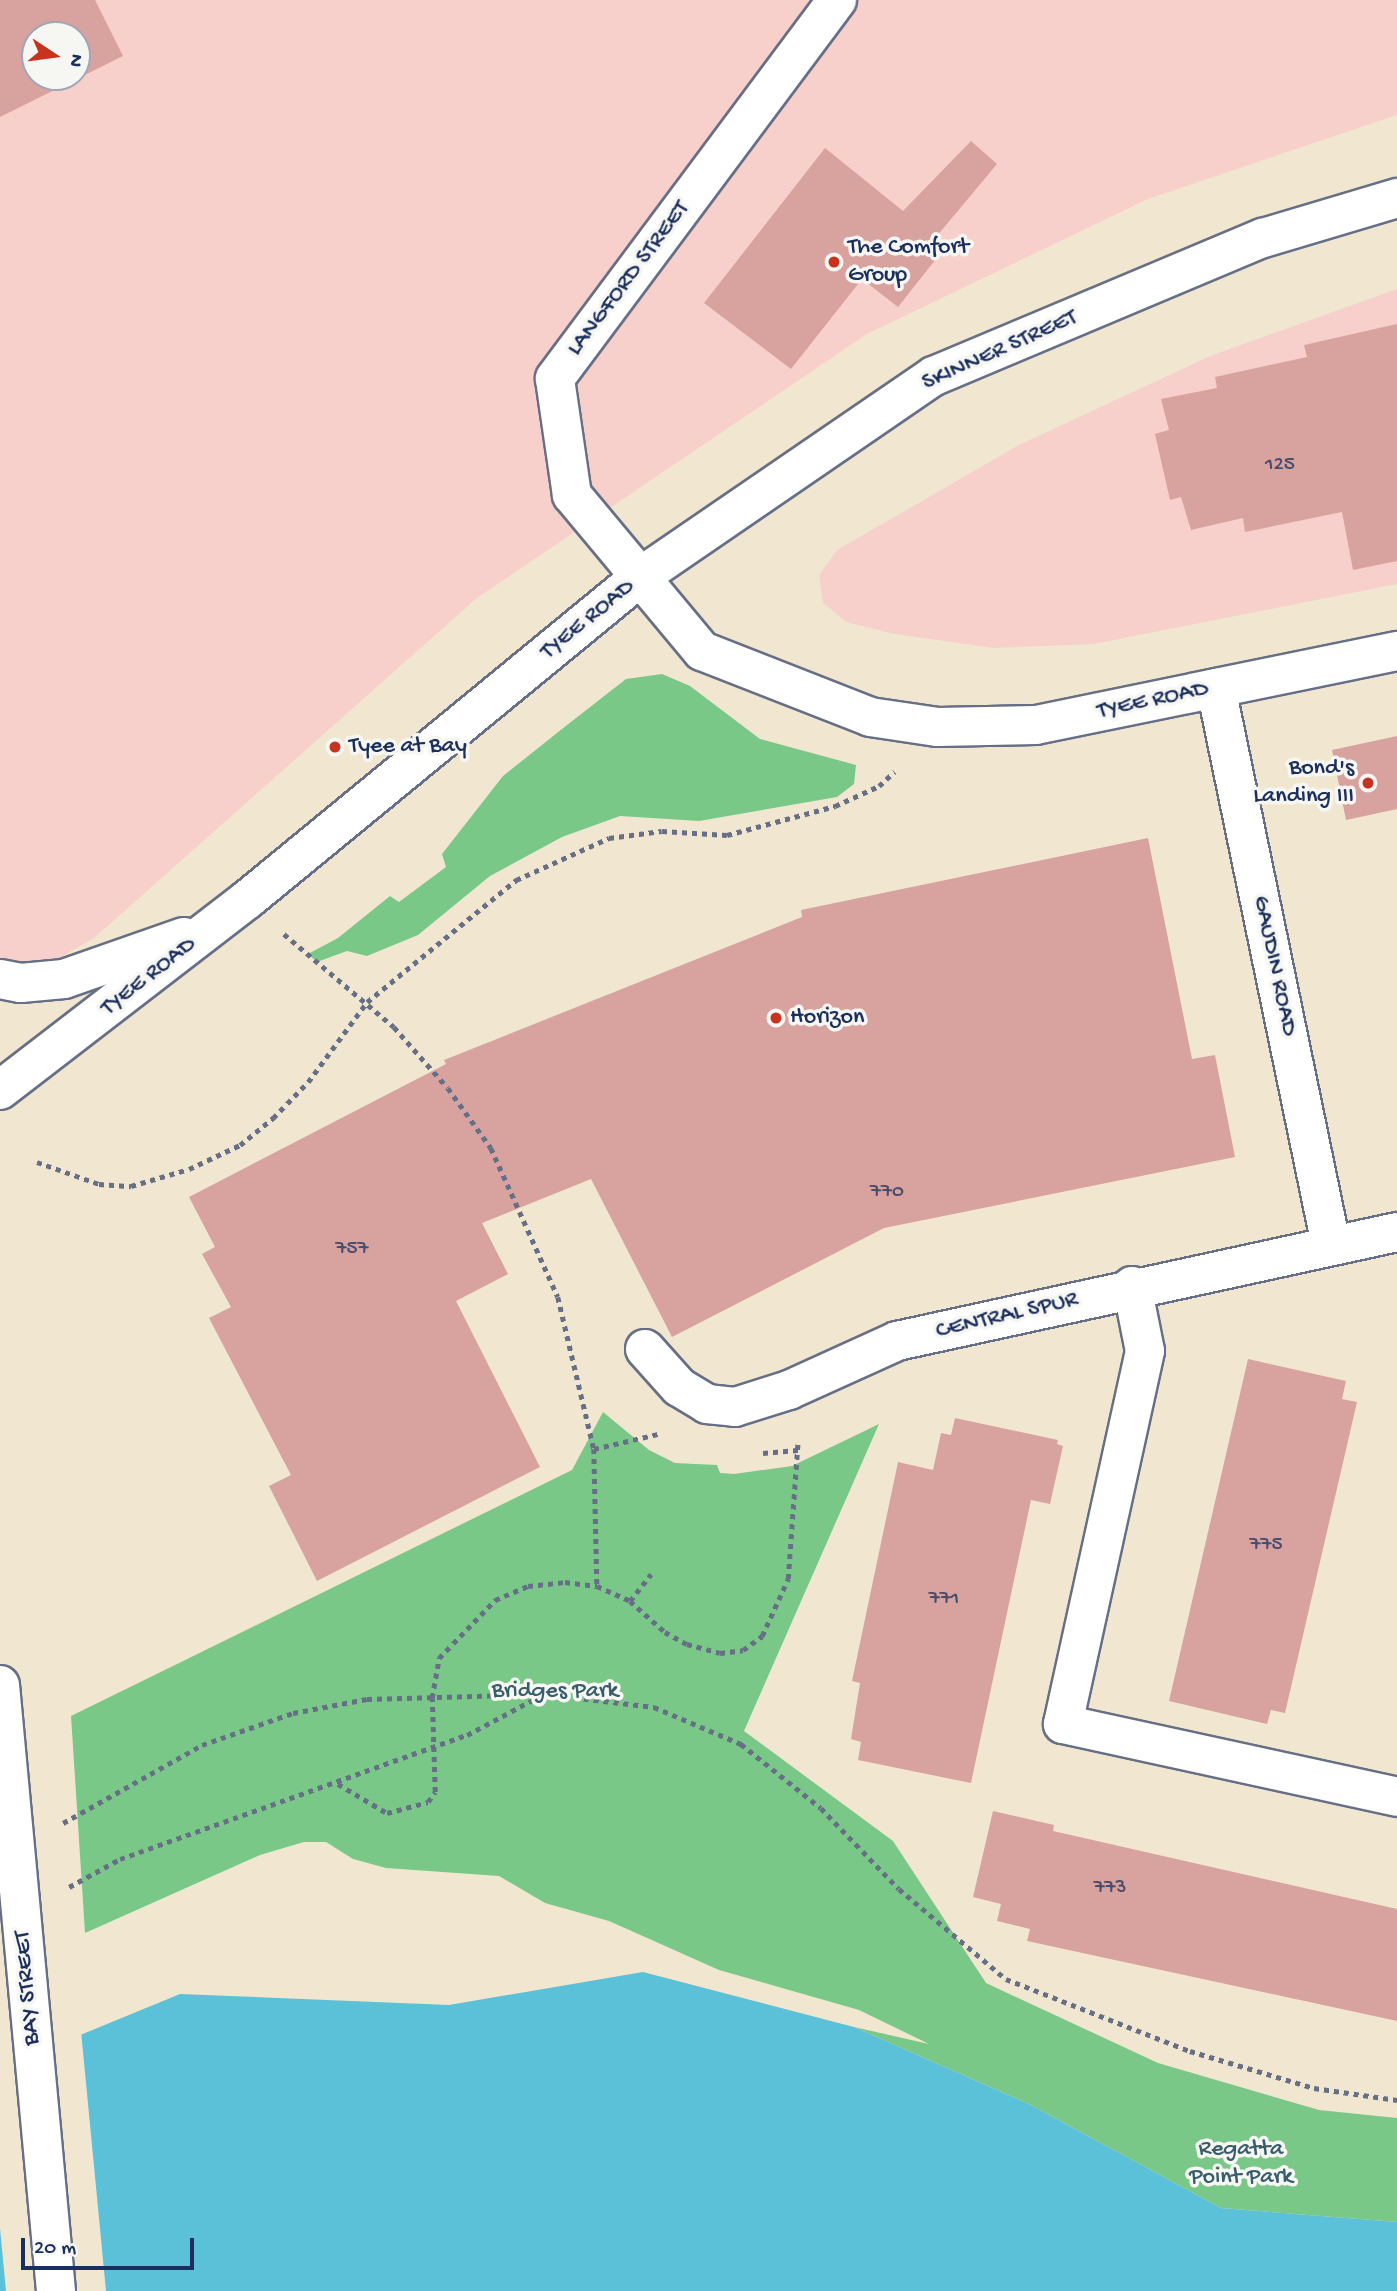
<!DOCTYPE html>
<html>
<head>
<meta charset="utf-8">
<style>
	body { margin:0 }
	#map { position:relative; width:1397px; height:2291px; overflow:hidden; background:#f1e7d1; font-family:"Gochi Hand",sans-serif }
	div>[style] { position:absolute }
	.built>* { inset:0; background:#f7d0cc }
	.green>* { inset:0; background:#7ac888 }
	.water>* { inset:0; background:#5bc1d9 }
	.pier>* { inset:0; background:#f1e7d1 }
	.building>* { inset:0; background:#d8a29e }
	.path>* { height:4.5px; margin-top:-2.25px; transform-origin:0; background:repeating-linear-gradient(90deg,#666f86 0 5px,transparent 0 10px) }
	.roads { filter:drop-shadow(2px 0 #666f86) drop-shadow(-2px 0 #666f86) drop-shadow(0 2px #666f86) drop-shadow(0 -2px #666f86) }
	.minor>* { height:38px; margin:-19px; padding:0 19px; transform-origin:19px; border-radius:19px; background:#fff }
	.major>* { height:38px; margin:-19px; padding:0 19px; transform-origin:19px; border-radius:19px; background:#fff }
	.bridges { filter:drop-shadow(2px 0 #666f86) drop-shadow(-2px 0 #666f86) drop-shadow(0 2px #666f86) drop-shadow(0 -2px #666f86) }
	.major-bridge>* { height:38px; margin:-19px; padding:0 19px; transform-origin:19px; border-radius:19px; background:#fff }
	.dots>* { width:19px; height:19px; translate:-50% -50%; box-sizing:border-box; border:4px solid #f6f6f2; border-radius:50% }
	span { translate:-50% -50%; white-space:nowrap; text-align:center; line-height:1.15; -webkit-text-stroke:7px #f6f6f2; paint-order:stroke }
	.number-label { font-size:21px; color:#4a4c6e }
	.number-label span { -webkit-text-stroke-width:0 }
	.poi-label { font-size:24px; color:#1b2f5e }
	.left { translate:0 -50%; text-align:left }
	.right { translate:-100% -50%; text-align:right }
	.street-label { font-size:24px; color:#1b2f5e }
	.park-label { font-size:24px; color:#385d6b }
	.north { position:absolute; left:21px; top:21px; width:70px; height:70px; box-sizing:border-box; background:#f6f6f2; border:2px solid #9ea6b7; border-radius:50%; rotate:103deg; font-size:19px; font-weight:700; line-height:28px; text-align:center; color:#1b2f5e }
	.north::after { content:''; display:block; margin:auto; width:24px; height:32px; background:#c8321e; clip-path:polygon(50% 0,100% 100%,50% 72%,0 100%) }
	.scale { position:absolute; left:21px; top:2238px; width:173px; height:32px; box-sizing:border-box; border:4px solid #1b2f5e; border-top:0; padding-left:9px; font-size:21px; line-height:24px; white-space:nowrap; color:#1b2f5e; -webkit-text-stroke:5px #f6f6f2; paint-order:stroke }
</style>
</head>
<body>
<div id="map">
	<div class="built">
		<i style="clip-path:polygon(evenodd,0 0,1397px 0,1397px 115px,1148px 199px,867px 334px,477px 598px,94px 938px,51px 963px,0 963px,0 0,35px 35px,77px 35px,77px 77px,35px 77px,35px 35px)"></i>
		<i style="clip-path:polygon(1397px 289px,1397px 584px,1094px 644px,994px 648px,894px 634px,846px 622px,823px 603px,819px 575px,837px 550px,1019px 445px,1210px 356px)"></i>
	</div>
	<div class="green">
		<i style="clip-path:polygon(662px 674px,690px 686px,760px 739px,856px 765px,854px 784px,837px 797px,699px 821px,620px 816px,562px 837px,490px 876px,418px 935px,367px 956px,347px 951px,317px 962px,308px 954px,338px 938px,390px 896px,399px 902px,446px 867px,442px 854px,503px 776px,562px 729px,626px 679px)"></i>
		<i style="clip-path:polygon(603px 1412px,649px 1450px,675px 1463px,717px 1465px,720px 1473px,734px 1474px,792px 1466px,879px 1424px,744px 1731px,893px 1841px,986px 1983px,1158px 2063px,1319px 2110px,1397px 2118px,1397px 2222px,1221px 2208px,1029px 2104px,854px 2027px,929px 2044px,859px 2010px,719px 1970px,609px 1921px,545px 1903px,499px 1876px,386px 1868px,353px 1859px,326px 1842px,304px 1842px,260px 1855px,85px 1933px,71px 1716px,572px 1470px)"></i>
	</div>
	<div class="water">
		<i style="clip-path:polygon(643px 1972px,854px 2027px,1029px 2104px,1221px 2208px,1397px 2222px,1397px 2291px,0 2291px,0 2068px,180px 1994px,449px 2005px)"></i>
	</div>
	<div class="pier">
		<i style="clip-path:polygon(81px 2031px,106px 2291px,6px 2291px,0 2228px,0 2065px)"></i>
	</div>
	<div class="building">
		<i style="clip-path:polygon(evenodd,0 0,95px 0,123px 56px,0 117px,0 0,35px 35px,77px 35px,77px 77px,35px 77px,35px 35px)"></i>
		<i style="clip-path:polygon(971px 141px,997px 164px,936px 237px,947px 245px,898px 307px,862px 279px,791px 369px,704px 303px,825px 148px,903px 211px)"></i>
		<i style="clip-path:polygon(1397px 324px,1397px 561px,1353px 570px,1342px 512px,1245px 532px,1243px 518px,1191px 530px,1181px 497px,1170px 500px,1155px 434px,1169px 430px,1161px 399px,1217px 388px,1215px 377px,1307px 357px,1304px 345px)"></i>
		<i style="clip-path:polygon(1397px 736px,1397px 809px,1346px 820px,1332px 750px)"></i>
		<i style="clip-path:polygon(1148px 838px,1192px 1059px,1215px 1055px,1235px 1157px,884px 1228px,672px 1337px,591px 1179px,482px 1223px,508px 1274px,456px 1301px,540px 1467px,317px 1581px,269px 1486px,291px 1475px,209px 1318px,231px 1307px,202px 1254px,215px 1247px,189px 1197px,446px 1064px,444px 1060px,802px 917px,801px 910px)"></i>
		<i style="clip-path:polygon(1248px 1359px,1346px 1381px,1342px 1399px,1357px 1402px,1285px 1713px,1271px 1710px,1267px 1724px,1169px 1701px)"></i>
		<i style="clip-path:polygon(955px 1418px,1058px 1440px,1057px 1444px,1063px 1446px,1050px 1504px,1031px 1500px,971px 1783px,858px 1760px,861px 1742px,851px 1739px,860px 1683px,852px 1681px,898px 1462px,933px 1470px,941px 1433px,951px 1435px)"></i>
		<i style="clip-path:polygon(993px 1811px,1054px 1825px,1053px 1831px,1397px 1909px,1397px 2021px,1027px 1941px,1030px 1929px,997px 1921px,1001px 1904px,973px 1897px)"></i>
	</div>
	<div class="path">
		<i style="left:284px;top:934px;width:144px;rotate:40.2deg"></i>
		<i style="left:394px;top:1027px;width:81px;rotate:48.5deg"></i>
		<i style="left:448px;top:1088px;width:74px;rotate:54.4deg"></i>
		<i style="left:491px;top:1148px;width:163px;rotate:65.8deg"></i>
		<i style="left:558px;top:1297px;width:156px;rotate:76.7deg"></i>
		<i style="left:594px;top:1449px;width:66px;rotate:-13.2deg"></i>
		<i style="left:37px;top:1162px;width:66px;rotate:19.5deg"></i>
		<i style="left:99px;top:1184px;width:32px;rotate:4deg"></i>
		<i style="left:131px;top:1186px;width:60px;rotate:-16.3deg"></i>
		<i style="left:189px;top:1169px;width:56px;rotate:-25.2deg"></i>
		<i style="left:240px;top:1145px;width:43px;rotate:-39.3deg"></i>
		<i style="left:273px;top:1118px;width:50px;rotate:-45.8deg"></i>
		<i style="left:308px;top:1082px;width:99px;rotate:-53.6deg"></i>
		<i style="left:367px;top:1002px;width:193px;rotate:-39.3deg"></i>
		<i style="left:516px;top:880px;width:102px;rotate:-24.3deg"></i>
		<i style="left:609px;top:838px;width:53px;rotate:-7.5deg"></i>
		<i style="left:662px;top:831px;width:65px;rotate:3.5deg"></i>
		<i style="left:727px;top:835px;width:112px;rotate:-15deg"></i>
		<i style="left:835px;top:806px;width:48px;rotate:-24.4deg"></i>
		<i style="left:879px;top:786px;width:21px;rotate:-43deg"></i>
		<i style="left:594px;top:1449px;width:137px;rotate:88.7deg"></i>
		<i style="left:763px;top:1453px;width:37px;rotate:-5deg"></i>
		<i style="left:630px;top:1601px;width:34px;rotate:-52deg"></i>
		<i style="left:338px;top:1784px;width:57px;rotate:30.6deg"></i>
		<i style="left:387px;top:1813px;width:42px;rotate:-15deg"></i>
		<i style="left:428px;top:1802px;width:12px;rotate:-55deg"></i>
		<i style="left:435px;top:1792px;width:94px;rotate:-91.8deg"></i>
		<i style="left:432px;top:1698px;width:41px;rotate:-80.1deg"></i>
		<i style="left:439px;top:1658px;width:81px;rotate:-46deg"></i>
		<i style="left:495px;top:1600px;width:36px;rotate:-23deg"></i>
		<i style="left:528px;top:1586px;width:37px;rotate:-6deg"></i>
		<i style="left:565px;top:1582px;width:32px;rotate:7deg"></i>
		<i style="left:597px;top:1586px;width:36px;rotate:24deg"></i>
		<i style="left:630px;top:1601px;width:47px;rotate:41.5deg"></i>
		<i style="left:665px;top:1632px;width:25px;rotate:29deg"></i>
		<i style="left:687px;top:1644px;width:34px;rotate:15deg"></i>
		<i style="left:720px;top:1653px;width:23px;rotate:-7deg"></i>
		<i style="left:743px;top:1650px;width:24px;rotate:-36deg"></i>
		<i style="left:762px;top:1636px;width:63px;rotate:-65.5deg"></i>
		<i style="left:788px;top:1579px;width:138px;rotate:-85.9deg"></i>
		<i style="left:63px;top:1823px;width:159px;rotate:-29.3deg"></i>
		<i style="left:202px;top:1745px;width:96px;rotate:-19.4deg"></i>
		<i style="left:293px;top:1713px;width:75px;rotate:-10.7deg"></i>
		<i style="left:367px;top:1699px;width:177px;rotate:-1.6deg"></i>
		<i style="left:544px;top:1694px;width:111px;rotate:6.7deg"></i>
		<i style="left:654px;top:1707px;width:95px;rotate:23deg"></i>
		<i style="left:741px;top:1744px;width:102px;rotate:38.7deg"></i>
		<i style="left:821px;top:1808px;width:112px;rotate:46.1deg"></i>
		<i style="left:899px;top:1889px;width:140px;rotate:40.1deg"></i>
		<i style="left:1006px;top:1979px;width:198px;rotate:21.4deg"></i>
		<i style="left:1190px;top:2051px;width:129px;rotate:16.6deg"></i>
		<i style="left:1314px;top:2088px;width:84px;rotate:8.2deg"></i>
		<i style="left:69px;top:1887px;width:58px;rotate:-28.8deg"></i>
		<i style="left:120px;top:1859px;width:368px;rotate:-19.7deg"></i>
		<i style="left:467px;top:1735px;width:83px;rotate:-28.1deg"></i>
	</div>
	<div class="roads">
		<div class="minor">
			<i style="left:837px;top:0;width:472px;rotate:126.7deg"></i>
			<i style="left:555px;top:379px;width:117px;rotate:81.7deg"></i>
			<i style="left:572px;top:495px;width:203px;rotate:50.2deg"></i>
			<i style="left:702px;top:651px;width:180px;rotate:21.4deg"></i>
			<i style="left:870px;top:717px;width:69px;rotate:8.4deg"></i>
			<i style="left:938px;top:727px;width:98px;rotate:-1.2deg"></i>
			<i style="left:1036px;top:725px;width:369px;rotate:-11.6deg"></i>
			<i style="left:1216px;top:688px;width:569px;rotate:78.33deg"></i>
			<i style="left:1132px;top:1286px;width:66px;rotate:78.7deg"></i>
			<i style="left:1145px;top:1351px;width:382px;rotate:102.4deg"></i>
			<i style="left:1063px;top:1724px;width:342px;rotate:12.3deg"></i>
			<i style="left:645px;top:1349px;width:51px;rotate:48.2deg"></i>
			<i style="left:679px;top:1387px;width:33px;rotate:31deg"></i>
			<i style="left:707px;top:1404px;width:28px;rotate:6deg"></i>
			<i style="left:735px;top:1407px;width:57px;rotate:-17.5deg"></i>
			<i style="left:789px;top:1390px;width:119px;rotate:-24.4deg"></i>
			<i style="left:897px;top:1341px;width:512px;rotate:-12.3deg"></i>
		</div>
		<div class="major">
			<i style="left:0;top:979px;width:21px;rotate:11deg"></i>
			<i style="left:21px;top:983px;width:43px;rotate:-5.3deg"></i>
			<i style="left:64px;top:979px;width:127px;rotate:-19.3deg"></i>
			<i style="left:0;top:1090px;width:313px;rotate:-37.6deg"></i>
			<i style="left:248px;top:899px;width:507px;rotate:-39.4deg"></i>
			<i style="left:640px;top:577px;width:356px;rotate:-34.4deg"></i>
			<i style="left:934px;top:376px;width:357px;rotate:-22.8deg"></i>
			<i style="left:1263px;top:238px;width:140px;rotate:-16.6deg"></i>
		</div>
	</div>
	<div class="bridges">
		<div class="major-bridge">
			<i style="left:0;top:1685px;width:609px;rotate:84.72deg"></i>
		</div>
	</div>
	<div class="dots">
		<i style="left:834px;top:262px;background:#c8321e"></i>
		<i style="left:335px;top:747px;background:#c8321e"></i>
		<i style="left:1368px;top:783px;background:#c8321e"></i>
		<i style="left:776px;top:1018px;background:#c8321e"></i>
	</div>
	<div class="number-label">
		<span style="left:1280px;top:466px">125</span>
		<span style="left:887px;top:1193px">770</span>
		<span style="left:352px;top:1250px">757</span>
		<span style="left:1266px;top:1546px">775</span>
		<span style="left:944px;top:1600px">771</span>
		<span style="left:1110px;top:1889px">773</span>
	</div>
	<div class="poi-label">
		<span class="left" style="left:848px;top:262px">The Comfort<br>Group</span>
		<span class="left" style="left:349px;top:747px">Tyee at Bay</span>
		<span class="right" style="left:1354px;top:783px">Bond's<br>Landing III</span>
		<span class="left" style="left:790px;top:1018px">Horizon</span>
	</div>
	<div class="street-label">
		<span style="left:629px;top:279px;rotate:-53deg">LANGFORD STREET</span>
		<span style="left:1000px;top:351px;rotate:-24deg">SKINNER STREET</span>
		<span style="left:588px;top:620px;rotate:-39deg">TYEE ROAD</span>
		<span style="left:1153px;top:701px;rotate:-12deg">TYEE ROAD</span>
		<span style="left:1274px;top:966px;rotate:78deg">GAUDIN ROAD</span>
		<span style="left:149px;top:977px;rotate:-38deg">TYEE ROAD</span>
		<span style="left:1007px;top:1316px;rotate:-13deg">CENTRAL SPUR</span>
		<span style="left:28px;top:1988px;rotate:-95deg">BAY STREET</span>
	</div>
	<div class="park-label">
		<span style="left:555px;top:1692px">Bridges Park</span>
		<span style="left:1241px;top:2164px">Regatta<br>Point Park</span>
	</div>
	<div class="north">N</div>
	<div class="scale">20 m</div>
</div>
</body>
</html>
